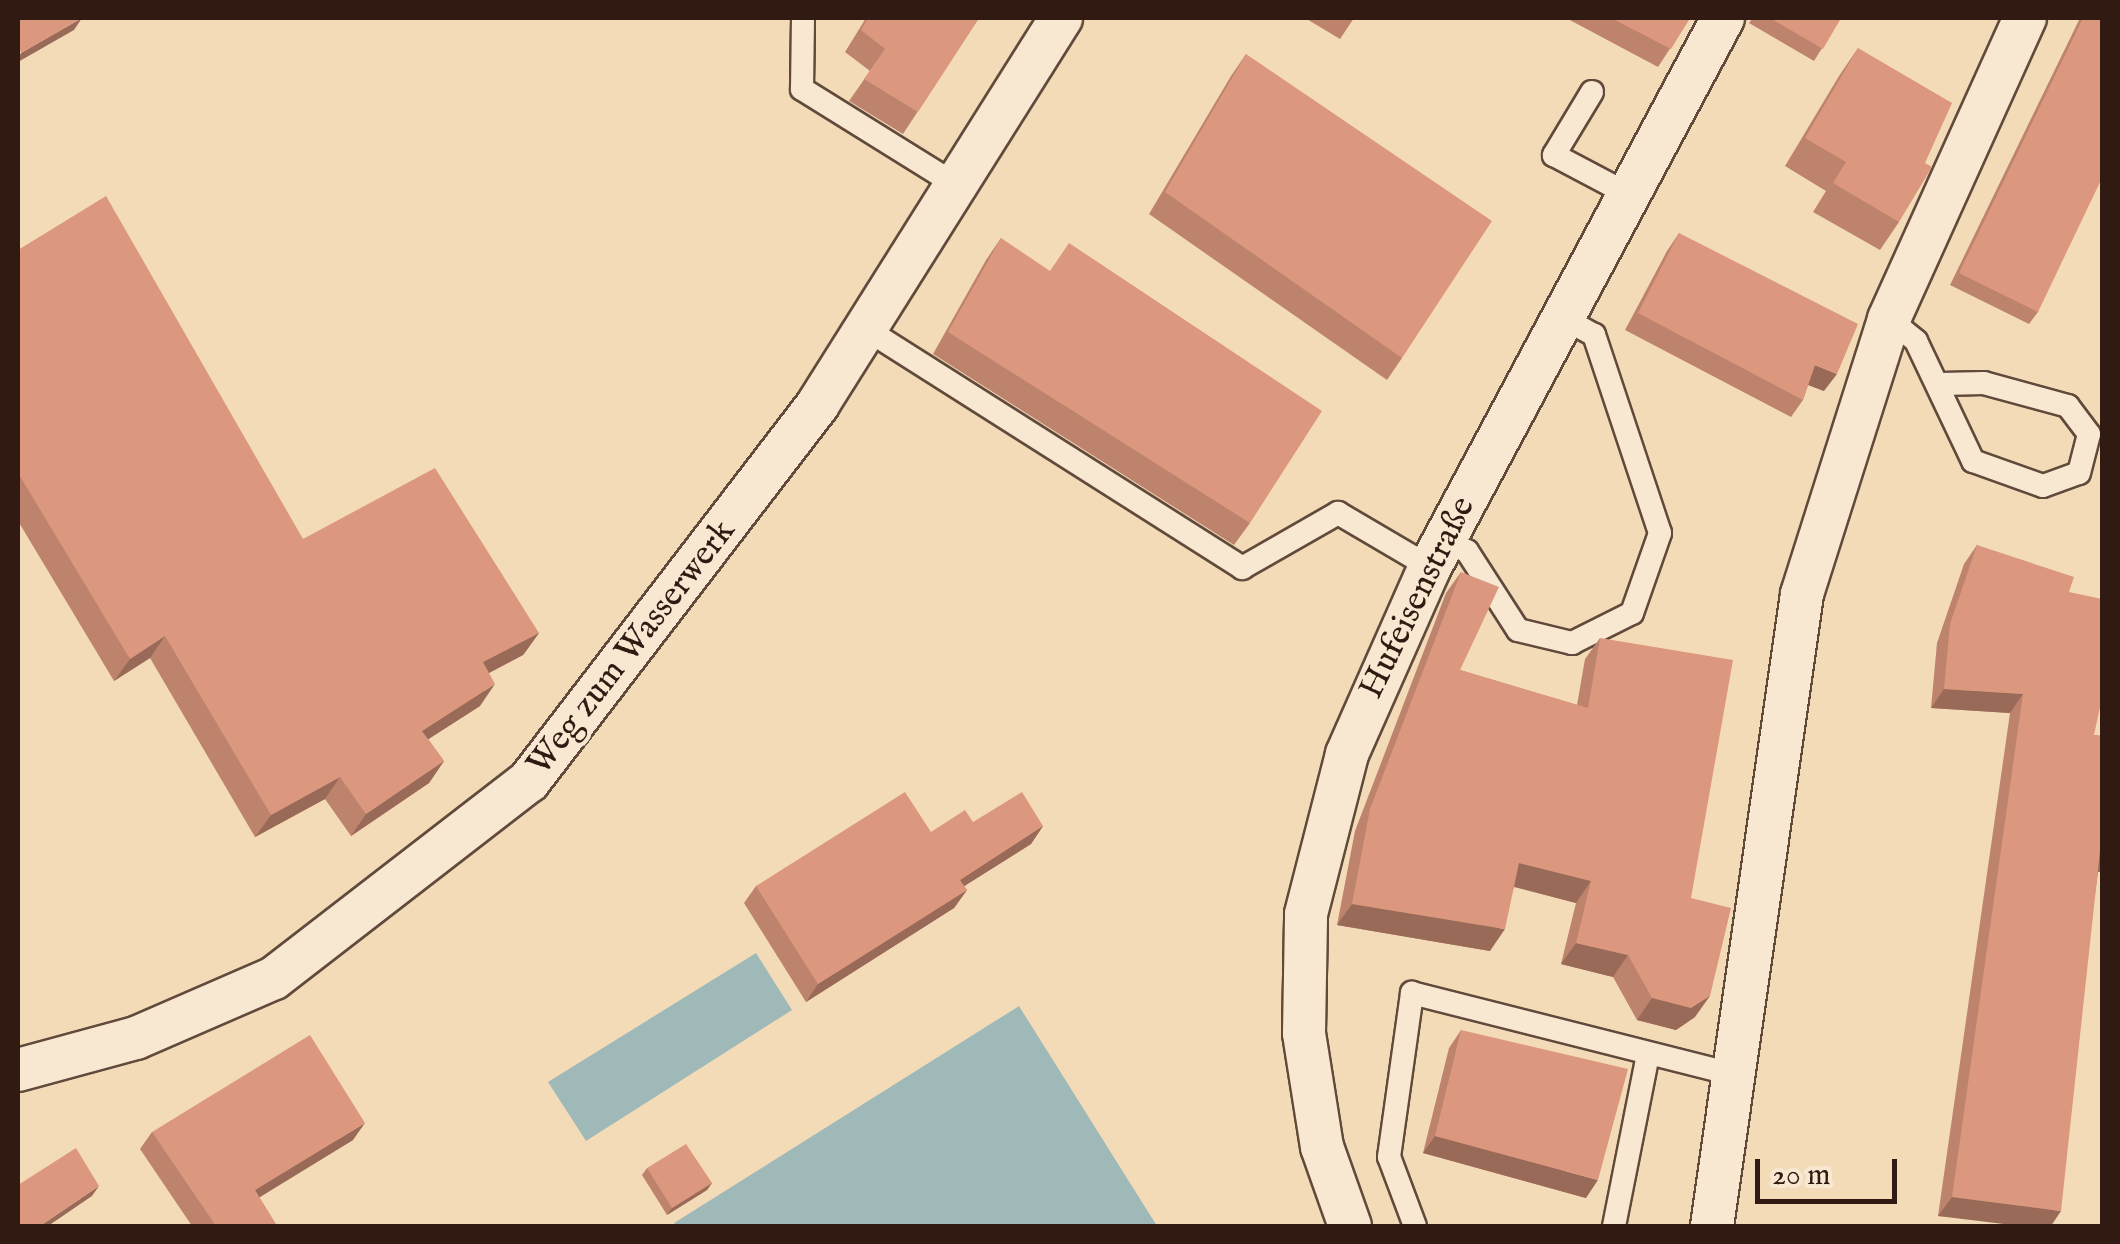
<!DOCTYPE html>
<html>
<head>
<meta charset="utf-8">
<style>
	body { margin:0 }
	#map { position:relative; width:2120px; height:1244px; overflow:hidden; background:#f4dbb8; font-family:"IM FELL English",serif }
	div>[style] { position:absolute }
	.water>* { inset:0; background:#9fb9b9 }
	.roads { filter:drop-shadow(2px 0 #614a3c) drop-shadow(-2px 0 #614a3c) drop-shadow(0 2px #614a3c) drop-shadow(0 -2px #614a3c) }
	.service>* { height:22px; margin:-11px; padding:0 11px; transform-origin:11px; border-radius:11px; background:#f8e8d1 }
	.minor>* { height:42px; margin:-21px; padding:0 21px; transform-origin:21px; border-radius:21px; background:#f8e8d1 }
	.wall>* { inset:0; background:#bd836d }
	.shaded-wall>* { inset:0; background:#9a6a59 }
	.building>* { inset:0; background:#dc987f }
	span { translate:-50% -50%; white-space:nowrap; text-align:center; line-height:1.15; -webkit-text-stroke:8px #f8e8d1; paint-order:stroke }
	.street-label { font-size:35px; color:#301a12 }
	.frame { position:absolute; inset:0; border:20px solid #301a12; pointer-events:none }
	.scale { position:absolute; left:1755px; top:1159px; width:142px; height:45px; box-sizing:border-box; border:5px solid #301a12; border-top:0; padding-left:12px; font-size:30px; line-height:35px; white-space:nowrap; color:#301a12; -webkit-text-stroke:8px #f8e8d1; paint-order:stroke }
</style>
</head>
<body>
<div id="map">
	<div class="water">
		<i style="clip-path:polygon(756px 953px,792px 1010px,586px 1141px,548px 1082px)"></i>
		<i style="clip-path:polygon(1019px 1006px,1157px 1226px,676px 1226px,674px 1223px)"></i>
	</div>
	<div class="roads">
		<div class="service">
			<i style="left:803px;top:18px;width:71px;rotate:90.8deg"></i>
			<i style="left:802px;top:89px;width:181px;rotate:31.9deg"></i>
			<i style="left:1592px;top:92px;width:74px;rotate:121.1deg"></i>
			<i style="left:1554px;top:155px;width:84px;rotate:27.8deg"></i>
			<i style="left:1889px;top:319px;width:35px;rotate:39deg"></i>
			<i style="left:1916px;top:341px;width:133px;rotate:64.6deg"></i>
			<i style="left:1973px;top:461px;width:74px;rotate:19.7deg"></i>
			<i style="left:2043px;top:486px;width:38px;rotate:-20deg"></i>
			<i style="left:2079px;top:473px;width:40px;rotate:-75.6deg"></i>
			<i style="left:2089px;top:434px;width:35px;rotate:-127deg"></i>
			<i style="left:2068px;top:406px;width:87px;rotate:-164.7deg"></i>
			<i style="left:1984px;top:383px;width:43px;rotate:178.7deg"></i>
			<i style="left:866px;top:329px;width:446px;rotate:32.4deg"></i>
			<i style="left:1242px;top:568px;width:111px;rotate:-29.8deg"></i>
			<i style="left:1338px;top:513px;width:107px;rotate:30.4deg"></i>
			<i style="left:1445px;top:540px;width:25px;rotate:27deg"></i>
			<i style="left:1467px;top:551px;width:94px;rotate:57.2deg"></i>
			<i style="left:1518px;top:630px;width:56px;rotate:13.5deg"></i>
			<i style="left:1572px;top:643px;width:67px;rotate:-26.6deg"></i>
			<i style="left:1632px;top:613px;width:85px;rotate:-70.7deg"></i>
			<i style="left:1660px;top:533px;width:209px;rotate:-108.4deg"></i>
			<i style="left:1594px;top:335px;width:35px;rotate:-151deg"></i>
			<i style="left:1415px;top:1226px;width:74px;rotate:-110.6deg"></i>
			<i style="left:1389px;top:1157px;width:166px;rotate:-82deg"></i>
			<i style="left:1412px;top:993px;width:330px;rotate:14.2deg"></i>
			<i style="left:1614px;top:1226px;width:175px;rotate:-78.8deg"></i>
		</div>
		<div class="minor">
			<i style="left:18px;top:1070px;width:122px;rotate:-15.2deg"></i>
			<i style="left:136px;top:1038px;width:150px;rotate:-23.5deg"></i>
			<i style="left:274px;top:978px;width:322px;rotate:-37.7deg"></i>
			<i style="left:529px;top:781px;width:475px;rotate:-52.5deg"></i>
			<i style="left:818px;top:404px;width:456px;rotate:-57.8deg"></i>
			<i style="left:1350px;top:1226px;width:84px;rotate:-109.5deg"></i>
			<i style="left:1322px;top:1147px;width:115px;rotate:-99deg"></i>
			<i style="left:1304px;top:1033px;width:119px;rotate:-89deg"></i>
			<i style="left:1306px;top:914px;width:165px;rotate:-75.6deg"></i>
			<i style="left:1347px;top:754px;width:205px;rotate:-66.1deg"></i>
			<i style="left:1430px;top:567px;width:622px;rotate:-61.91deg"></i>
			<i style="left:1712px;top:1226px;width:638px;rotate:-81.9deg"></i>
			<i style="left:1802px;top:594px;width:288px;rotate:-72.4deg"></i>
			<i style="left:1889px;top:319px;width:330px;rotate:-65.7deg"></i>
		</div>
	</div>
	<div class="wall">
		<i style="clip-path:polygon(866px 18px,979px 18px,903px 134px,849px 101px,870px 71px,845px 52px)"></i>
		<i style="clip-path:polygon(1305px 18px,1354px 18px,1340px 39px)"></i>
		<i style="clip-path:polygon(1566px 18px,1690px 18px,1658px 67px)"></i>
		<i style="clip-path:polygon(1753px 18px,1841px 18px,1814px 61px,1749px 23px)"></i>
		<i style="clip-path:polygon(2080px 18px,2102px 18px,2038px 312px,2029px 324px,1950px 285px)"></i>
		<i style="clip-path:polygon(1858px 48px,1899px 222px,1880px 250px,1813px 212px,1826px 191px,1785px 166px,1839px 76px)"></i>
		<i style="clip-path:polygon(1246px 54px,1402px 358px,1387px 380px,1149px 214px,1231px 76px)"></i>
		<i style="clip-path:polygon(1679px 233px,1824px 391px,1808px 385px,1803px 400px,1791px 417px,1625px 330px,1667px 251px)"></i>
		<i style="clip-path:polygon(1001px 238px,1250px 523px,1234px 545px,933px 354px,986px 260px)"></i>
		<i style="clip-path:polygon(18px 250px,303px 539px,539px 633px,523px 655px,489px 673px,480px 706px,428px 739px,444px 761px,429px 783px,351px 836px,325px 799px,255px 837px,150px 658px,114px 681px,18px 521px)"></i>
		<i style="clip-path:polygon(1977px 545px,2069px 592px,2094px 735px,2102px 736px,2102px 872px,2098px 872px,2051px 1226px,1938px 1216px,2010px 713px,1931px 708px,1937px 643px,1964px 564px)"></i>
		<i style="clip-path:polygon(1461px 572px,1460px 670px,1577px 705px,1585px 659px,1600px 638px,1691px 898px,1695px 1017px,1676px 1030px,1637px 1020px,1613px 977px,1561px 964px,1576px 903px,1514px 887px,1490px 951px,1337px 925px,1355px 831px,1446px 593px)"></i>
		<i style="clip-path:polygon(973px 822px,1043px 826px,1031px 844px,964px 886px,967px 890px,954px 908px,806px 1002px,744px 903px,756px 886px,931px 832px)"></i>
		<i style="clip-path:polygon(1461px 1030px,1586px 1198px,1423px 1153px,1449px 1048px)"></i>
		<i style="clip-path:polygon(152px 1132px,353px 1140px,259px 1197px,277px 1226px,192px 1226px,140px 1149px)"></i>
		<i style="clip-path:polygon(647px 1168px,712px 1183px,707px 1190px,667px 1215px,642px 1175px)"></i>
	</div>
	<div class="shaded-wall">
		<i style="clip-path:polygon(82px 18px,74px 30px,18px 62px,18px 58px,21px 53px)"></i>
		<i style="clip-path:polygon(1815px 365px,1837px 374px,1824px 391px,1803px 383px)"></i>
		<i style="clip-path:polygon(539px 633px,523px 655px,468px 684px,483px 662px)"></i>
		<i style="clip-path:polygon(165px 636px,150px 658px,114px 681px,130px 659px)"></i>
		<i style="clip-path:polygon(495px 684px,480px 706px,407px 753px,422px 731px)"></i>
		<i style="clip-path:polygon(1944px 689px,2023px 694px,2010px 713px,1931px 708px)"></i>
		<i style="clip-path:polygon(444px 761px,429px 783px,351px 836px,366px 814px)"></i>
		<i style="clip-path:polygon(340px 777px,325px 799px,255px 837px,271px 815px)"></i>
		<i style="clip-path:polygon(1043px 826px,1031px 844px,947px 897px,960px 880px)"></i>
		<i style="clip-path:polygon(2100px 851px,2102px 851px,2102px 872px,2087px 870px)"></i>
		<i style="clip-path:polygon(1519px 863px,1591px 881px,1576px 903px,1504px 884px)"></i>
		<i style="clip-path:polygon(967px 890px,954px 908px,806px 1002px,818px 984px)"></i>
		<i style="clip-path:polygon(1352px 904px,1505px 929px,1490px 951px,1337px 925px)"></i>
		<i style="clip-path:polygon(1576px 943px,1628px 955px,1613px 977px,1561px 964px)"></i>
		<i style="clip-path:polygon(1710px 996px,1695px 1017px,1676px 1030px,1637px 1020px,1652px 998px)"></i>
		<i style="clip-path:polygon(365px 1123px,353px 1140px,242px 1208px,255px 1190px)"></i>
		<i style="clip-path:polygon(1435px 1136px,1598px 1180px,1586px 1198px,1423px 1153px)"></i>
		<i style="clip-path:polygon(712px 1183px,707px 1190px,667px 1215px,672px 1208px)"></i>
		<i style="clip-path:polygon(99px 1186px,92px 1196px,48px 1226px,40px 1226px)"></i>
		<i style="clip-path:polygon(1952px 1197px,2061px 1211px,2051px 1226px,2020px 1226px,1938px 1216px)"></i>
	</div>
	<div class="building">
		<i style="clip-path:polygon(18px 18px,82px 18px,21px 53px,18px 46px)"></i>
		<i style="clip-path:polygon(868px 18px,979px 18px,918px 112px,864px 79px,885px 49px,861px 30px)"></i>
		<i style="clip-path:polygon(1611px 18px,1690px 18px,1671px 49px)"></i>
		<i style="clip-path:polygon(1770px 18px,1841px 18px,1823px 49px)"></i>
		<i style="clip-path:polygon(2083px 18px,2102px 18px,2102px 178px,2038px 312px,1959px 273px)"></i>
		<i style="clip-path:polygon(1858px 48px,1952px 103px,1925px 163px,1932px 167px,1899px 222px,1833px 183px,1846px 162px,1805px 138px)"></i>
		<i style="clip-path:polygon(1246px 54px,1492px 221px,1402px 358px,1165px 192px)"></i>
		<i style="clip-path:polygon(106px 196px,303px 539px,435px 468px,539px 633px,483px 662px,495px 684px,422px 731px,444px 761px,366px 814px,340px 777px,271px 815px,165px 636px,130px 659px,18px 473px,18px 250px)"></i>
		<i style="clip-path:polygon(1679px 233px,1858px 324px,1837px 374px,1815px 365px,1803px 400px,1638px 313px)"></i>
		<i style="clip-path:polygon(1001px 238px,1050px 271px,1069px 243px,1322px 411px,1250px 523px,948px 332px)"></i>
		<i style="clip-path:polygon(1977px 545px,2074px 577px,2069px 592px,2102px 599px,2102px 698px,2094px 735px,2102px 736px,2102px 851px,2100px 851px,2061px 1211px,1952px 1197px,2023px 694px,1944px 689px,1950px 624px)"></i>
		<i style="clip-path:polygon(1461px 572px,1499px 587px,1460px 670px,1588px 708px,1600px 638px,1733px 660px,1691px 898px,1731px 908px,1710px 996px,1691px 1008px,1652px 998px,1628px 955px,1576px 943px,1591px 881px,1519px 863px,1505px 929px,1352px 904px,1370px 809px)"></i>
		<i style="clip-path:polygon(905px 792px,931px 832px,965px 810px,973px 822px,1022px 792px,1043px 826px,960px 880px,967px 890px,818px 984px,756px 886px)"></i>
		<i style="clip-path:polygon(1461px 1030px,1628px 1069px,1598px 1180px,1435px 1136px)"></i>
		<i style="clip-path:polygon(310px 1035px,365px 1123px,255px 1190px,277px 1226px,216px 1226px,152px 1132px)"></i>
		<i style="clip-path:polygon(686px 1144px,712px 1183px,672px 1208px,647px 1168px)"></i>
		<i style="clip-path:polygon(76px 1148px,99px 1186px,40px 1226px,18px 1226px,18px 1185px)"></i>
	</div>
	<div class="street-label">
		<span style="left:1418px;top:598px;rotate:-64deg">Hufeisenstraße</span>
		<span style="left:632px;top:648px;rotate:-52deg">Weg zum Wasserwerk</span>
	</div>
	<div class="frame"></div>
	<div class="scale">20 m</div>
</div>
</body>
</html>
